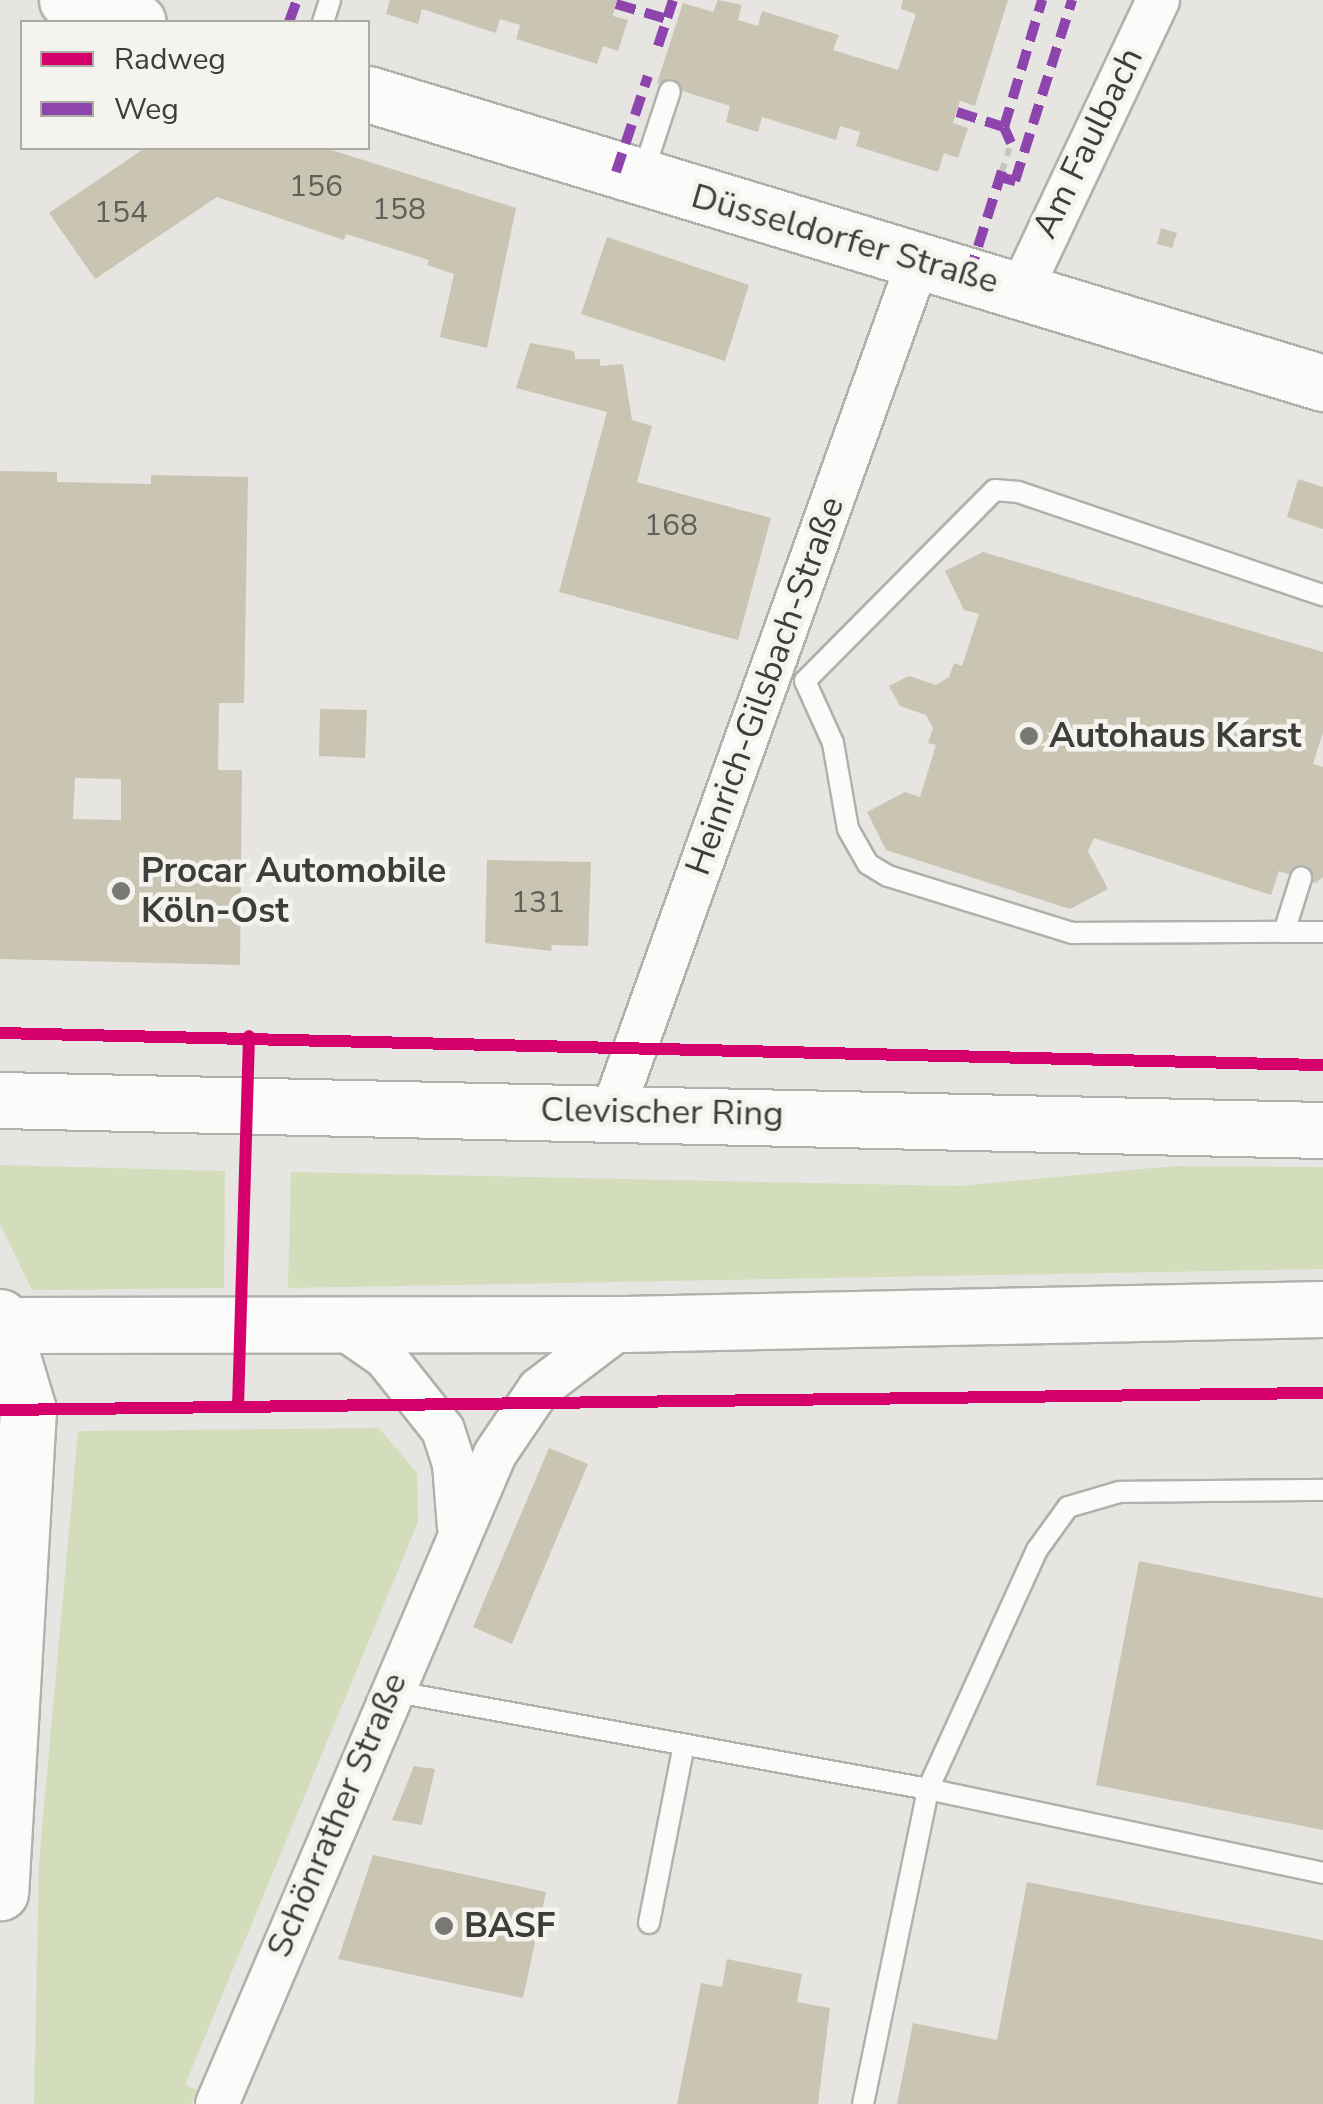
<!DOCTYPE html>
<html>
<head>
<meta charset="utf-8">
<style>
	body { margin:0 }
	#map { position:relative; width:1323px; height:2104px; overflow:hidden; background:#e6e5e1; font-family:"Nunito Sans",sans-serif }
	div>[style] { position:absolute }
	.green>* { inset:0; background:#d3ddbc }
	.building>* { inset:0; background:#c9c5b2 }
	.path>* { height:6px; margin-top:-3px; transform-origin:0; background:repeating-linear-gradient(90deg,#c4c4c2 0 8px,transparent 0 16px) }
	.roads { filter:drop-shadow(2px 0 #b0b0ad) drop-shadow(-2px 0 #b0b0ad) drop-shadow(0 2px #b0b0ad) drop-shadow(0 -2px #b0b0ad) }
	.lane>* { height:20px; margin:-10px; padding:0 10px; transform-origin:10px; border-radius:10px; background:#fbfbfa }
	.street>* { height:42px; margin:-21px; padding:0 21px; transform-origin:21px; border-radius:21px; background:#fbfbfa }
	.secondary>* { height:55px; margin:-27.5px; padding:0 27.5px; transform-origin:27.5px; border-radius:27.5px; background:#fbfbfa }
	.primary>* { height:55px; margin:-27.5px; padding:0 27.5px; transform-origin:27.5px; border-radius:27.5px; background:#fbfbfa }
	.quiet>* { height:10px; margin-top:-5px; transform-origin:0; background:repeating-linear-gradient(90deg,#8e44ad 0 20px,transparent 0 30px) }
	.cycleway>* { height:12px; margin:-6px; padding:0 6px; transform-origin:6px; border-radius:6px; background:#d6006c }
	.dots>* { width:28px; height:28px; translate:-50% -50%; box-sizing:border-box; border:5px solid #f4f3ed; border-radius:50% }
	span { translate:-50% -50%; white-space:nowrap; text-align:center; line-height:1.15; -webkit-text-stroke:9px #f4f3ed; paint-order:stroke }
	.number-label { font-size:30px; color:#605f58 }
	.number-label span { -webkit-text-stroke-width:0 }
	.street-label { font-size:35px; color:#3d3d3a }
	.poi-label { font-size:35px; color:#3d3d3a; font-weight:700 }
	.left { translate:0 -50%; text-align:left }
	.legend { position:absolute; left:20px; top:20px; width:350px; height:130px; box-sizing:border-box; background:#f4f3ed; border:2px solid #abaaa5; margin:0; padding:12px 18px; list-style:none; font-size:30px; color:#3d3d3a }
	.legend li { display:flex; align-items:center; gap:20px; height:50px }
	.legend b { width:50px; border:2px solid #abaaa5 }
</style>
</head>
<body>
<div id="map">
	<div class="green">
		<i style="clip-path:polygon(0 1165px,225px 1171px,224px 1288px,32px 1290px,0 1224px)"></i>
		<i style="clip-path:polygon(1174px 1166px,1323px 1167px,1323px 1269px,288px 1288px,291px 1172px,958px 1186px)"></i>
		<i style="clip-path:polygon(379px 1428px,417px 1473px,418px 1522px,185px 2085px,197px 2090px,191px 2104px,34px 2104px,39px 1862px,78px 1431px)"></i>
	</div>
	<div class="building">
		<i style="clip-path:polygon(390px 0,617px 0,613px 16px,628px 20px,618px 51px,603px 46px,597px 64px,516px 39px,520px 25px,500px 19px,496px 33px,422px 9px,418px 24px,386px 14px)"></i>
		<i style="clip-path:polygon(718px 0,742px 5px,738px 20px,758px 26px,762px 11px,839px 35px,833px 50px,898px 70px,916px 14px,901px 9px,903px 0,1008px 0,975px 106px,960px 101px,953px 123px,968px 128px,958px 158px,944px 153px,938px 172px,856px 146px,860px 132px,840px 126px,836px 140px,762px 117px,758px 132px,726px 122px,730px 106px,657px 83px,683px 3px,713px 12px)"></i>
		<i style="clip-path:polygon(145px 148px,325px 148px,516px 208px,487px 348px,440px 337px,454px 274px,427px 265px,429px 260px,346px 234px,344px 240px,217px 197px,95px 279px,49px 213px)"></i>
		<i style="clip-path:polygon(1161px 228px,1177px 233px,1172px 248px,1157px 244px)"></i>
		<i style="clip-path:polygon(607px 237px,749px 285px,725px 361px,581px 314px)"></i>
		<i style="clip-path:polygon(530px 343px,574px 351px,575px 359px,600px 359px,600px 366px,623px 364px,632px 420px,652px 426px,637px 482px,771px 518px,738px 640px,559px 592px,607px 412px,516px 388px)"></i>
		<i style="clip-path:polygon(evenodd,0 471px,57px 472px,57px 482px,151px 484px,151px 475px,248px 477px,244px 703px,219px 703px,218px 770px,242px 770px,240px 965px,0 959px,0 471px,75px 778px,121px 779px,121px 820px,73px 819px,75px 778px)"></i>
		<i style="clip-path:polygon(1298px 479px,1323px 487px,1323px 529px,1287px 517px)"></i>
		<i style="clip-path:polygon(983px 552px,1323px 652px,1323px 732px,1313px 764px,1323px 767px,1323px 877px,1316px 883px,1279px 871px,1271px 895px,1094px 838px,1088px 851px,1108px 889px,1070px 909px,886px 850px,867px 812px,905px 792px,920px 797px,936px 745px,928px 743px,933px 728px,926px 715px,900px 706px,889px 686px,909px 676px,936px 685px,949px 677px,954px 663px,962px 666px,979px 614px,964px 610px,945px 571px)"></i>
		<i style="clip-path:polygon(320px 709px,367px 710px,365px 758px,319px 756px)"></i>
		<i style="clip-path:polygon(487px 860px,591px 862px,588px 946px,551px 945px,552px 951px,485px 943px)"></i>
		<i style="clip-path:polygon(549px 1448px,588px 1464px,512px 1644px,473px 1627px)"></i>
		<i style="clip-path:polygon(1139px 1561px,1323px 1598px,1323px 1830px,1096px 1785px)"></i>
		<i style="clip-path:polygon(414px 1766px,435px 1769px,422px 1825px,392px 1820px)"></i>
		<i style="clip-path:polygon(373px 1855px,546px 1892px,523px 1998px,338px 1959px)"></i>
		<i style="clip-path:polygon(1027px 1882px,1323px 1940px,1323px 2104px,897px 2104px,913px 2023px,997px 2040px)"></i>
		<i style="clip-path:polygon(727px 1959px,802px 1974px,797px 2002px,830px 2008px,818px 2104px,677px 2104px,701px 1983px,722px 1987px)"></i>
	</div>
	<div class="path">
		<i style="left:1002px;top:171px;width:29px;rotate:-72deg"></i>
	</div>
	<div class="roads">
		<div class="lane">
			<i style="left:323px;top:22px;width:23px;rotate:-72deg"></i>
			<i style="left:643px;top:173px;width:86px;rotate:-71.8deg"></i>
			<i style="left:805px;top:681px;width:68px;rotate:65.7deg"></i>
			<i style="left:833px;top:743px;width:87px;rotate:80.1deg"></i>
			<i style="left:848px;top:829px;width:40px;rotate:60.3deg"></i>
			<i style="left:868px;top:864px;width:23px;rotate:31deg"></i>
			<i style="left:888px;top:876px;width:193px;rotate:17.2deg"></i>
			<i style="left:1072px;top:933px;width:212px;rotate:-0.3deg"></i>
			<i style="left:1284px;top:932px;width:57px;rotate:-72.5deg"></i>
			<i style="left:805px;top:681px;width:269px;rotate:-45.2deg"></i>
			<i style="left:995px;top:490px;width:23px;rotate:5deg"></i>
			<i style="left:1018px;top:492px;width:322px;rotate:18.7deg"></i>
			<i style="left:1284px;top:932px;width:39px"></i>
			<i style="left:391px;top:1691px;width:546px;rotate:10.34deg"></i>
			<i style="left:928px;top:1789px;width:404px;rotate:12deg"></i>
			<i style="left:649px;top:1923px;width:182px;rotate:-78.9deg"></i>
			<i style="left:863px;top:2104px;width:322px;rotate:-78.3deg"></i>
			<i style="left:928px;top:1789px;width:263px;rotate:-65.5deg"></i>
			<i style="left:1037px;top:1550px;width:53px;rotate:-54.2deg"></i>
			<i style="left:1068px;top:1507px;width:53px;rotate:-16.4deg"></i>
			<i style="left:1119px;top:1492px;width:204px;rotate:-0.6deg"></i>
		</div>
		<div class="street">
			<i style="left:1022px;top:288px;width:318px;rotate:-64.7deg"></i>
			<i style="left:613px;top:1110px;width:901px;rotate:-70.22deg"></i>
			<i style="left:340px;top:1326px;width:55px;rotate:34.6deg"></i>
			<i style="left:385px;top:1357px;width:93px;rotate:51.5deg"></i>
			<i style="left:443px;top:1430px;width:36px;rotate:72deg"></i>
			<i style="left:454px;top:1464px;width:63px;rotate:85.5deg"></i>
			<i style="left:217px;top:2104px;width:707px;rotate:-66.84deg"></i>
			<i style="left:495px;top:1454px;width:78px;rotate:-55.9deg"></i>
			<i style="left:539px;top:1389px;width:108px;rotate:-37.1deg"></i>
		</div>
		<div class="secondary">
			<i style="left:67px;top:0;width:74px;rotate:17.2deg"></i>
			<i style="left:368px;top:94px;width:998px;rotate:16.84deg"></i>
		</div>
		<div class="primary">
			<i style="left:0;top:1100px;width:1323px;rotate:1.3deg"></i>
			<i style="left:0;top:1317px;width:97px;rotate:73.2deg"></i>
			<i style="left:28px;top:1410px;width:483px;rotate:93.3deg"></i>
			<i style="left:0;top:1325px;width:625px;rotate:-0.09deg"></i>
			<i style="left:625px;top:1324px;width:698px;rotate:-1.23deg"></i>
		</div>
	</div>
	<div class="quiet">
		<i style="left:616px;top:4px;width:53px;rotate:16.4deg"></i>
		<i style="left:289px;top:22px;width:23px;rotate:-70deg"></i>
		<i style="left:658px;top:46px;width:48px;rotate:-71.9deg"></i>
		<i style="left:957px;top:112px;width:49px;rotate:17.7deg"></i>
		<i style="left:1011px;top:143px;width:17px;rotate:-114deg"></i>
		<i style="left:1004px;top:127px;width:133px;rotate:-73.3deg"></i>
		<i style="left:616px;top:172px;width:101px;rotate:-71.6deg"></i>
		<i style="left:1000px;top:177px;width:16px;rotate:15deg"></i>
		<i style="left:1015px;top:181px;width:190px;rotate:-72.5deg"></i>
		<i style="left:969px;top:275px;width:109px;rotate:-72.4deg"></i>
	</div>
	<div class="cycleway">
		<i style="left:0;top:1033px;width:1323px;rotate:1.39deg"></i>
		<i style="left:238px;top:1407px;width:371px;rotate:-88.3deg"></i>
		<i style="left:0;top:1410px;width:1323px;rotate:-0.74deg"></i>
	</div>
	<div class="dots">
		<i style="left:1029px;top:736px;background:#787874"></i>
		<i style="left:121px;top:891px;background:#787874"></i>
		<i style="left:444px;top:1926px;background:#787874"></i>
	</div>
	<div class="number-label">
		<span style="left:316px;top:187px">156</span>
		<span style="left:399px;top:210px">158</span>
		<span style="left:121px;top:213px">154</span>
		<span style="left:671px;top:526px">168</span>
		<span style="left:538px;top:903px">131</span>
	</div>
	<div class="street-label">
		<span style="left:1088px;top:143px;rotate:-64deg">Am Faulbach</span>
		<span style="left:845px;top:239px;rotate:16deg">Düsseldorfer Straße</span>
		<span style="left:765px;top:686px;rotate:-70deg">Heinrich-Gilsbach-Straße</span>
		<span style="left:662px;top:1112px;rotate:1deg">Clevischer Ring</span>
		<span style="left:337px;top:1815px;rotate:-67deg">Schönrather Straße</span>
	</div>
	<div class="poi-label">
		<span class="left" style="left:1049px;top:736px">Autohaus Karst</span>
		<span class="left" style="left:141px;top:891px">Procar Automobile<br>Köln-Ost</span>
		<span class="left" style="left:464px;top:1926px">BASF</span>
	</div>
	<ul class="legend">
	<li><b style="height:12px;background:#d6006c"></b>Radweg</li>
	<li><b style="height:12px;background:#8e44ad"></b>Weg</li>
	</ul>
</div>
</body>
</html>
